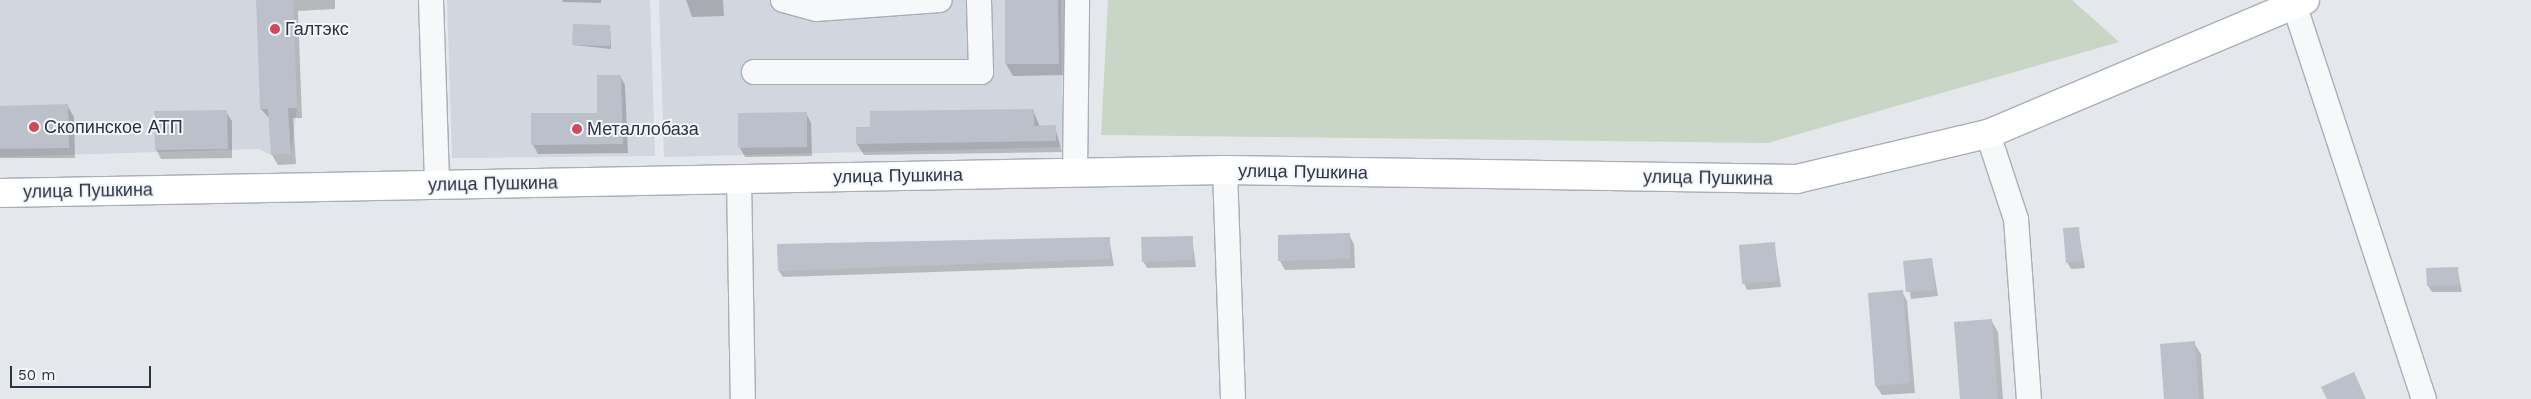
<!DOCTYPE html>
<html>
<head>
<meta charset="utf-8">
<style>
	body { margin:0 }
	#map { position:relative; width:2531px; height:399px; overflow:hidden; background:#e4e7ec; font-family:"Work Sans",sans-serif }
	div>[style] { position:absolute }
	.built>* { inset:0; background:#d2d6de }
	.green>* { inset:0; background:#c9d6c5 }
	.shadow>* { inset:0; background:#0003 }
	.building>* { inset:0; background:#bbc0ca }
	.roads { filter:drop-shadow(1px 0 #a9aeb7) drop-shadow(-1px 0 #a9aeb7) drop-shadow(0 1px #a9aeb7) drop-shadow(0 -1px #a9aeb7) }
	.minor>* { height:24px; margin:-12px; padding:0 12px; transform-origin:12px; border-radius:12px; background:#f7f8fa }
	.major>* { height:28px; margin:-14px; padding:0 14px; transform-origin:14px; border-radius:14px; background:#fff }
	.dots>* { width:14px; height:14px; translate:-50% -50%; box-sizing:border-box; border:2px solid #f4f6f9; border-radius:50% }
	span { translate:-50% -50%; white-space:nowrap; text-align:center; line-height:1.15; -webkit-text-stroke:4px #f4f6f9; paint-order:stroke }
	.poi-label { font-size:18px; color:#2b3445 }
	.left { translate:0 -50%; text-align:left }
	.street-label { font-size:18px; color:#2b3445 }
	.scale { position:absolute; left:10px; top:366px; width:141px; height:22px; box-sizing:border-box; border:2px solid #2b3445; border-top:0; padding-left:6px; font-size:15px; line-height:18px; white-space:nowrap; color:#2b3445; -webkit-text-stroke:4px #f4f6f9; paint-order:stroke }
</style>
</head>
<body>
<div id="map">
	<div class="built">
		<i style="clip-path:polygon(0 0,258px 0,260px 109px,297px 108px,291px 154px,271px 155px,259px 149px,0 157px)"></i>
		<i style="clip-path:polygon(447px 0,650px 0,655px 156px,452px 158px)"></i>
		<i style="clip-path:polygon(659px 0,1061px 0,1063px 147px,664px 157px)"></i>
	</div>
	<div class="green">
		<i style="clip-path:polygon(1108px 0,2072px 0,2119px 42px,1768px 143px,1101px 135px)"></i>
	</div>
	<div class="shadow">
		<i style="clip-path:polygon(258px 0,335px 0,335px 9px,298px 11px,302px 118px,293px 118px,296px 164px,278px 165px,272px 155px,270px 119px,261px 109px)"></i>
		<i style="clip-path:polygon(562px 0,601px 0,601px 3px,563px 2px)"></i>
		<i style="clip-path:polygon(686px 0,723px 0,724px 16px,692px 17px)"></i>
		<i style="clip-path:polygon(1006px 0,1064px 0,1065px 75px,1013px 76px,1006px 64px)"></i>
		<i style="clip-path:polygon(610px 26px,611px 49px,573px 45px)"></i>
		<i style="clip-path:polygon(620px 76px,625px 85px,628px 153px,538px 154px,533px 145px,598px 114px)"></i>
		<i style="clip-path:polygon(67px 105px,74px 117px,75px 158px,0 158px,0 107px)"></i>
		<i style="clip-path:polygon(1033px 110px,1040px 127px,1055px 127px,1062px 152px,864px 155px,857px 144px)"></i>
		<i style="clip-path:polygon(226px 112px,232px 121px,232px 158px,161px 159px,156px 149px)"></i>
		<i style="clip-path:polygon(806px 113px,811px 123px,812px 156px,745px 157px,740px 148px)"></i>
		<i style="clip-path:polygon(2078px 228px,2085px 268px,2071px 269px,2067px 262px)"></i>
		<i style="clip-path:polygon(1349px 235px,1354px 244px,1355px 268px,1285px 270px,1280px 261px)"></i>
		<i style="clip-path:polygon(1192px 237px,1196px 267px,1147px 268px,1143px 261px)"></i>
		<i style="clip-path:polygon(1109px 238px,1114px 266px,783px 277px,779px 271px)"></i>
		<i style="clip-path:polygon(1774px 243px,1781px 287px,1747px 290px,1744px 283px)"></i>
		<i style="clip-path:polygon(1932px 260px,1938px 296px,1911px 299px,1905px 262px)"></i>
		<i style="clip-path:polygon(2457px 268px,2462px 292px,2432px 292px,2428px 286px)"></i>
		<i style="clip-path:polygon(1902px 292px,1907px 301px,1915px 393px,1882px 395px,1876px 386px)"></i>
		<i style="clip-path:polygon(1991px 320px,1998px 332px,2003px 399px,1961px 399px)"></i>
		<i style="clip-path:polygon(2194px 343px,2201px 354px,2204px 399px,2166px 399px)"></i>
	</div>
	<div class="building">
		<i style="clip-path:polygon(256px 0,293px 0,297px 108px,288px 108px,291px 154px,271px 155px,268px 109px,260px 109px)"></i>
		<i style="clip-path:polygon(1005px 0,1058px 0,1059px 64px,1005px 64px)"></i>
		<i style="clip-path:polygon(573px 24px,610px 25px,610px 46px,572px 45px)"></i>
		<i style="clip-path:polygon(597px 75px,621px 75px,623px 144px,531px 145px,531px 113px,597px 113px)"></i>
		<i style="clip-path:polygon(68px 104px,69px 148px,0 149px,0 106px)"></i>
		<i style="clip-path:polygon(1034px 109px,1034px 126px,1056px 125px,1056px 141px,856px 144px,856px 127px,870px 127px,870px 111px)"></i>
		<i style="clip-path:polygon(227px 110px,228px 149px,155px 150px,154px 111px)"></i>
		<i style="clip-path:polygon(807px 112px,807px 147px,738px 148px,738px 113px)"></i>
		<i style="clip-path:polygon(2079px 227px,2082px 261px,2066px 263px,2063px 228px)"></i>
		<i style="clip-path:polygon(1350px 233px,1350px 259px,1278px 261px,1278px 235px)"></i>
		<i style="clip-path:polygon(1193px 236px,1193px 260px,1142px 262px,1141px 237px)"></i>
		<i style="clip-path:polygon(1110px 237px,1110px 259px,778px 271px,777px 244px)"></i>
		<i style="clip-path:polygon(1775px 242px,1778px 281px,1742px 284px,1739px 245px)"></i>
		<i style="clip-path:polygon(1932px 258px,1935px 290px,1906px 292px,1903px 261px)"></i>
		<i style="clip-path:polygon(2458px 267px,2459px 285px,2427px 286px,2426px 268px)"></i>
		<i style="clip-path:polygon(1903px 290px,1910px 383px,1875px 386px,1868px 293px)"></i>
		<i style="clip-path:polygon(1992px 319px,1998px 399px,1960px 399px,1954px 322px)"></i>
		<i style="clip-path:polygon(2195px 341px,2199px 399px,2164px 399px,2160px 344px)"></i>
		<i style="clip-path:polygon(2354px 372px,2366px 399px,2327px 399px,2321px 387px)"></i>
	</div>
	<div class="roads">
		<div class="minor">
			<i style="left:431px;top:0;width:185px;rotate:88.1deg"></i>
			<i style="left:783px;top:0;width:34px;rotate:15deg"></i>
			<i style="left:816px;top:9px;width:124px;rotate:-4.2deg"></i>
			<i style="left:2294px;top:4px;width:416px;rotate:71.8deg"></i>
			<i style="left:754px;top:72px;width:227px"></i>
			<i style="left:981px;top:72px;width:72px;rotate:-91.6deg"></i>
			<i style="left:1988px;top:134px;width:89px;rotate:71.8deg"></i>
			<i style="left:2016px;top:219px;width:180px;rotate:85.9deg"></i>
			<i style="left:1225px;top:170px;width:229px;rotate:88deg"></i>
			<i style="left:1075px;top:173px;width:173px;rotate:-89.3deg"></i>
			<i style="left:739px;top:179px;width:220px;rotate:89deg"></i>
		</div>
		<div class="major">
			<i style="left:0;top:193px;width:1225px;rotate:-1.08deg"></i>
			<i style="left:1225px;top:170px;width:572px;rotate:0.9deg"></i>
			<i style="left:1797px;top:179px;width:196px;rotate:-13.3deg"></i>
			<i style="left:1988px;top:134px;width:344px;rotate:-22.9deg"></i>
		</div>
	</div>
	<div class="dots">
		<i style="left:275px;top:29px;background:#d1495b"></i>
		<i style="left:34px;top:127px;background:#d1495b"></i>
		<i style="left:577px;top:129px;background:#d1495b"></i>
	</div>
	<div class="poi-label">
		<span class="left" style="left:285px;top:29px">Галтэкс</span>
		<span class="left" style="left:44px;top:127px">Скопинское АТП</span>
		<span class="left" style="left:587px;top:129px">Металлобаза</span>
	</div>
	<div class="street-label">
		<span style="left:1303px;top:172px;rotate:1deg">улица Пушкина</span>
		<span style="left:898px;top:176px;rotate:-1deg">улица Пушкина</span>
		<span style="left:1708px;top:178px;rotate:1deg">улица Пушкина</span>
		<span style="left:493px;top:184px;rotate:-1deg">улица Пушкина</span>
		<span style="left:88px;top:191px;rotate:-1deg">улица Пушкина</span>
	</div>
	<div class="scale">50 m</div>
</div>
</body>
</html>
